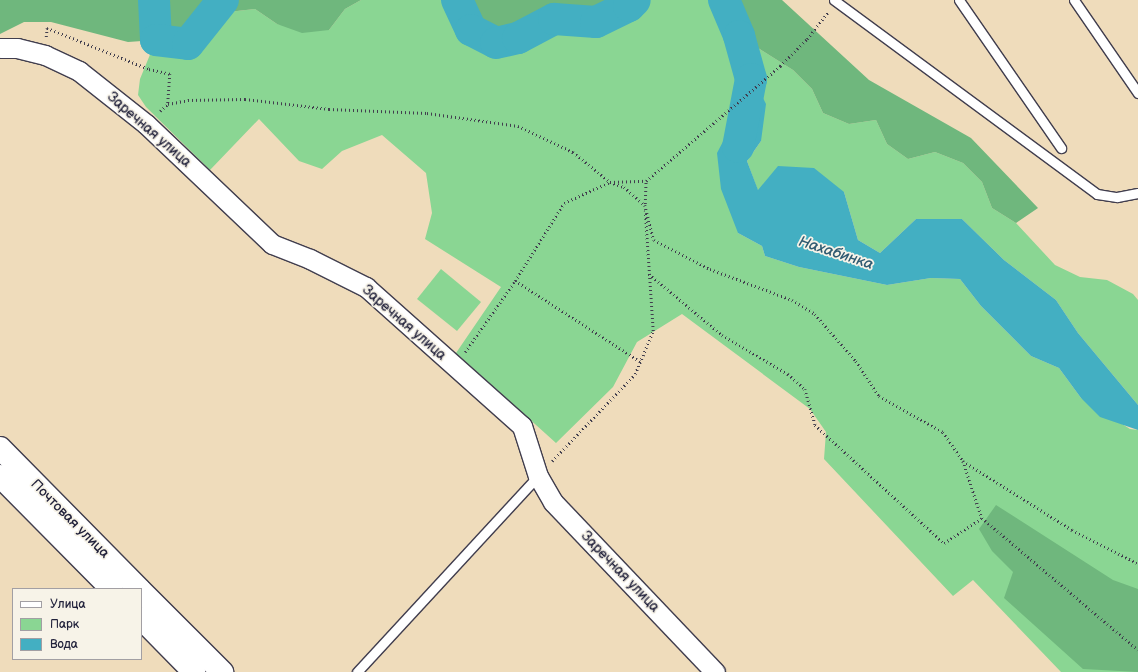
<!DOCTYPE html>
<html>
<head>
<meta charset="utf-8">
<style>
	body { margin:0 }
	#map { position:relative; width:1138px; height:672px; overflow:hidden; background:#efdcbb; font-family:"Balsamiq Sans",sans-serif }
	div>[style] { position:absolute }
	.green>* { inset:0; background:#8ad693 }
	.forest>* { inset:0; background:#6fb77d }
	.water>* { inset:0; background:#43afc2 }
	.river>* { height:32px; margin:-16px; padding:0 16px; transform-origin:16px; border-radius:16px; background:#43afc2 }
	.path>* { height:2.5px; margin-top:-1.25px; transform-origin:0; background:repeating-linear-gradient(90deg,#413e4e 0 1px,transparent 0 4px) }
	.roads { filter:drop-shadow(1px 0 #413e4e) drop-shadow(-1px 0 #413e4e) drop-shadow(0 1px #413e4e) drop-shadow(0 -1px #413e4e) }
	.lane>* { height:9px; margin:-4.5px; padding:0 4.5px; transform-origin:4.5px; border-radius:4.5px; background:#fff }
	.street>* { height:19px; margin:-9.5px; padding:0 9.5px; transform-origin:9.5px; border-radius:9.5px; background:#fff }
	.primary>* { height:22px; margin:-11px; padding:0 11px; transform-origin:11px; border-radius:11px; background:#fff }
	span { translate:-50% -50%; white-space:nowrap; text-align:center; line-height:1.15; -webkit-text-stroke:3.5px #f7f3e8; paint-order:stroke }
	.street-label { font-size:14px; color:#22223b }
	.water-label { font-size:15px; color:#2f5a71; font-style:italic }
	.legend { position:absolute; left:12px; top:588px; width:130px; height:72px; box-sizing:border-box; background:#f7f3e8; border:1px solid #a29fa3; margin:0; padding:5px 7px; list-style:none; font-size:12px; color:#22223b }
	.legend li { display:flex; align-items:center; gap:8px; height:20px }
	.legend b { width:20px; border:1px solid #a29fa3 }
</style>
</head>
<body>
<div id="map">
	<div class="green">
		<i style="clip-path:polygon(361px 0,457px 0,471px 30px,518px 38px,554px 19px,596px 22px,629px 6px,635px 0,724px 0,739px 36px,793px 70px,812px 89px,823px 113px,849px 124px,876px 120px,887px 144px,908px 159px,935px 152px,963px 163px,982px 182px,992px 208px,1016px 223px,1055px 265px,1080px 277px,1107px 280px,1133px 294px,1138px 300px,1138px 405px,1078px 333px,1056px 300px,1004px 260px,962px 219px,916px 219px,880px 253px,858px 240px,844px 192px,758px 191px,747px 161px,761px 141px,738px 113px,738px 233px,762px 246px,765px 256px,799px 267px,887px 285px,931px 278px,960px 279px,981px 306px,1031px 356px,1059px 368px,1081px 398px,1130px 429px,1138px 430px,1138px 672px,1061px 672px,973px 580px,953px 596px,824px 459px,826px 432px,810px 409px,682px 314px,637px 342px,613px 387px,556px 443px,456px 353px,501px 287px,425px 239px,432px 213px,426px 173px,382px 135px,342px 151px,322px 169px,299px 161px,259px 119px,210px 170px,146px 107px,138px 95px,140px 79px,156px 40px,188px 44px,198px 32px,228px 12px,255px 9px,277px 24px,329px 30px,345px 9px)"></i>
		<i style="clip-path:polygon(441px 269px,481px 302px,457px 331px,417px 299px)"></i>
	</div>
	<div class="forest">
		<i style="clip-path:polygon(0 0,361px 0,345px 9px,329px 30px,302px 33px,277px 24px,255px 9px,228px 12px,198px 32px,188px 44px,156px 40px,128px 42px,51px 22px,24px 22px,0 34px)"></i>
		<i style="clip-path:polygon(457px 0,635px 0,629px 6px,596px 22px,554px 19px,518px 38px,496px 43px,471px 30px)"></i>
		<i style="clip-path:polygon(724px 0,782px 0,869px 80px,971px 138px,1038px 208px,1016px 223px,992px 208px,982px 182px,963px 163px,935px 152px,908px 159px,887px 144px,876px 120px,849px 124px,823px 113px,812px 89px,793px 70px,739px 36px)"></i>
		<i style="clip-path:polygon(996px 505px,1113px 580px,1138px 589px,1138px 672px,1083px 669px,1004px 598px,1013px 572px,992px 551px,979px 529px)"></i>
	</div>
	<div class="water">
		<i style="clip-path:polygon(760px 92px,766px 104px,761px 141px,747px 161px,758px 190px,778px 166px,814px 168px,844px 192px,858px 240px,880px 253px,916px 219px,962px 219px,1004px 260px,1056px 300px,1078px 333px,1138px 405px,1138px 430px,1100px 417px,1081px 398px,1059px 368px,1031px 356px,981px 306px,960px 279px,931px 278px,887px 285px,799px 267px,765px 256px,762px 246px,738px 233px,721px 189px,717px 153px,738px 113px)"></i>
	</div>
	<div class="river">
		<i style="left:154px;top:0;width:40px;rotate:87.1deg"></i>
		<i style="left:156px;top:40px;width:32px;rotate:7deg"></i>
		<i style="left:188px;top:44px;width:56px;rotate:-51.5deg"></i>
		<i style="left:457px;top:0;width:33px;rotate:65deg"></i>
		<i style="left:471px;top:30px;width:28px;rotate:27deg"></i>
		<i style="left:496px;top:43px;width:23px;rotate:-13deg"></i>
		<i style="left:518px;top:38px;width:41px;rotate:-27.8deg"></i>
		<i style="left:554px;top:19px;width:42px;rotate:4.1deg"></i>
		<i style="left:596px;top:22px;width:37px;rotate:-26deg"></i>
		<i style="left:629px;top:6px;width:8px;rotate:-45deg"></i>
		<i style="left:724px;top:0;width:39px;rotate:67deg"></i>
		<i style="left:739px;top:36px;width:45px;rotate:74.4deg"></i>
		<i style="left:751px;top:79px;width:69px;rotate:100.8deg"></i>
	</div>
	<div class="path">
		<i style="left:46px;top:37px;width:9px;rotate:-84deg"></i>
		<i style="left:47px;top:28px;width:110px;rotate:21.9deg"></i>
		<i style="left:149px;top:69px;width:22px;rotate:13deg"></i>
		<i style="left:170px;top:74px;width:30px;rotate:94deg"></i>
		<i style="left:160px;top:111px;width:11px;rotate:-41deg"></i>
		<i style="left:168px;top:104px;width:20px;rotate:-11deg"></i>
		<i style="left:188px;top:100px;width:57px;rotate:-1deg"></i>
		<i style="left:245px;top:99px;width:85px;rotate:6.8deg"></i>
		<i style="left:329px;top:109px;width:98px;rotate:2.3deg"></i>
		<i style="left:427px;top:113px;width:92px;rotate:8.1deg"></i>
		<i style="left:518px;top:126px;width:61px;rotate:25.3deg"></i>
		<i style="left:573px;top:152px;width:48px;rotate:39deg"></i>
		<i style="left:610px;top:182px;width:36px;rotate:-2deg"></i>
		<i style="left:645px;top:204px;width:23px;rotate:-88deg"></i>
		<i style="left:646px;top:181px;width:177px;rotate:-40.6deg"></i>
		<i style="left:780px;top:66px;width:38px;rotate:-45deg"></i>
		<i style="left:807px;top:39px;width:34px;rotate:-52deg"></i>
		<i style="left:649px;top:274px;width:95px;rotate:39.9deg"></i>
		<i style="left:722px;top:335px;width:77px;rotate:30.6deg"></i>
		<i style="left:788px;top:374px;width:23px;rotate:41deg"></i>
		<i style="left:805px;top:389px;width:37px;rotate:74deg"></i>
		<i style="left:815px;top:425px;width:175px;rotate:42.5deg"></i>
		<i style="left:944px;top:543px;width:45px;rotate:-33.3deg"></i>
		<i style="left:465px;top:352px;width:87px;rotate:-54.8deg"></i>
		<i style="left:640px;top:362px;width:149px;rotate:-147.1deg"></i>
		<i style="left:515px;top:281px;width:92px;rotate:-57.9deg"></i>
		<i style="left:564px;top:203px;width:51px;rotate:-24.5deg"></i>
		<i style="left:610px;top:182px;width:15px;rotate:20deg"></i>
		<i style="left:624px;top:187px;width:28px;rotate:41deg"></i>
		<i style="left:645px;top:205px;width:36px;rotate:76deg"></i>
		<i style="left:654px;top:240px;width:63px;rotate:27.4deg"></i>
		<i style="left:710px;top:269px;width:88px;rotate:20.7deg"></i>
		<i style="left:792px;top:300px;width:27px;rotate:31deg"></i>
		<i style="left:815px;top:314px;width:62px;rotate:48.9deg"></i>
		<i style="left:856px;top:361px;width:42px;rotate:56.7deg"></i>
		<i style="left:879px;top:396px;width:73px;rotate:29.4deg"></i>
		<i style="left:943px;top:432px;width:35px;rotate:55deg"></i>
		<i style="left:963px;top:461px;width:60px;rotate:71.6deg"></i>
		<i style="left:982px;top:518px;width:204px;rotate:40.2deg"></i>
		<i style="left:552px;top:461px;width:120px;rotate:-46.3deg"></i>
		<i style="left:635px;top:374px;width:47px;rotate:-67.3deg"></i>
		<i style="left:653px;top:331px;width:120px;rotate:-93.8deg"></i>
		<i style="left:963px;top:461px;width:129px;rotate:32.3deg"></i>
		<i style="left:1072px;top:530px;width:73px;rotate:26.9deg"></i>
	</div>
	<div class="roads">
		<div class="lane">
			<i style="left:834px;top:0;width:327px;rotate:36.4deg"></i>
			<i style="left:1097px;top:194px;width:20px;rotate:9deg"></i>
			<i style="left:1117px;top:197px;width:21px;rotate:-11deg"></i>
			<i style="left:959px;top:0;width:180px;rotate:55.4deg"></i>
			<i style="left:1074px;top:0;width:113px;rotate:55.5deg"></i>
			<i style="left:357px;top:672px;width:267px;rotate:-47.3deg"></i>
		</div>
		<div class="street">
			<i style="left:0;top:48px;width:17px"></i>
			<i style="left:17px;top:48px;width:29px;rotate:14deg"></i>
			<i style="left:45px;top:55px;width:38px;rotate:25deg"></i>
			<i style="left:79px;top:71px;width:85px;rotate:38.3deg"></i>
			<i style="left:146px;top:124px;width:174px;rotate:43.6deg"></i>
			<i style="left:272px;top:244px;width:41px;rotate:21.5deg"></i>
			<i style="left:310px;top:259px;width:63px;rotate:26.6deg"></i>
			<i style="left:366px;top:287px;width:209px;rotate:41.7deg"></i>
			<i style="left:522px;top:426px;width:52px;rotate:72.3deg"></i>
			<i style="left:538px;top:476px;width:30px;rotate:60deg"></i>
			<i style="left:553px;top:502px;width:235px;rotate:46.4deg"></i>
		</div>
		<div class="primary">
			<i style="left:0;top:448px;width:198px;rotate:45.4deg"></i>
			<i style="left:0;top:476px;width:159px;rotate:45.3deg"></i>
			<i style="left:141px;top:591px;width:115px;rotate:45deg"></i>
			<i style="left:141px;top:618px;width:76px;rotate:45.5deg"></i>
		</div>
	</div>
	<div class="street-label">
		<span style="left:149px;top:130px;rotate:41deg">Заречная улица</span>
		<span style="left:404px;top:323px;rotate:41deg">Заречная улица</span>
		<span style="left:70px;top:519px;rotate:45deg">Почтовая улица</span>
		<span style="left:620px;top:572px;rotate:46deg">Заречная улица</span>
	</div>
	<div class="water-label">
		<span style="left:836px;top:253px;rotate:18deg">Нахабинка</span>
	</div>
	<ul class="legend">
	<li><b style="height:5px;background:#fff"></b>Улица</li>
	<li><b style="height:11px;background:#8ad693"></b>Парк</li>
	<li><b style="height:11px;background:#43afc2"></b>Вода</li>
	</ul>
</div>
</body>
</html>
